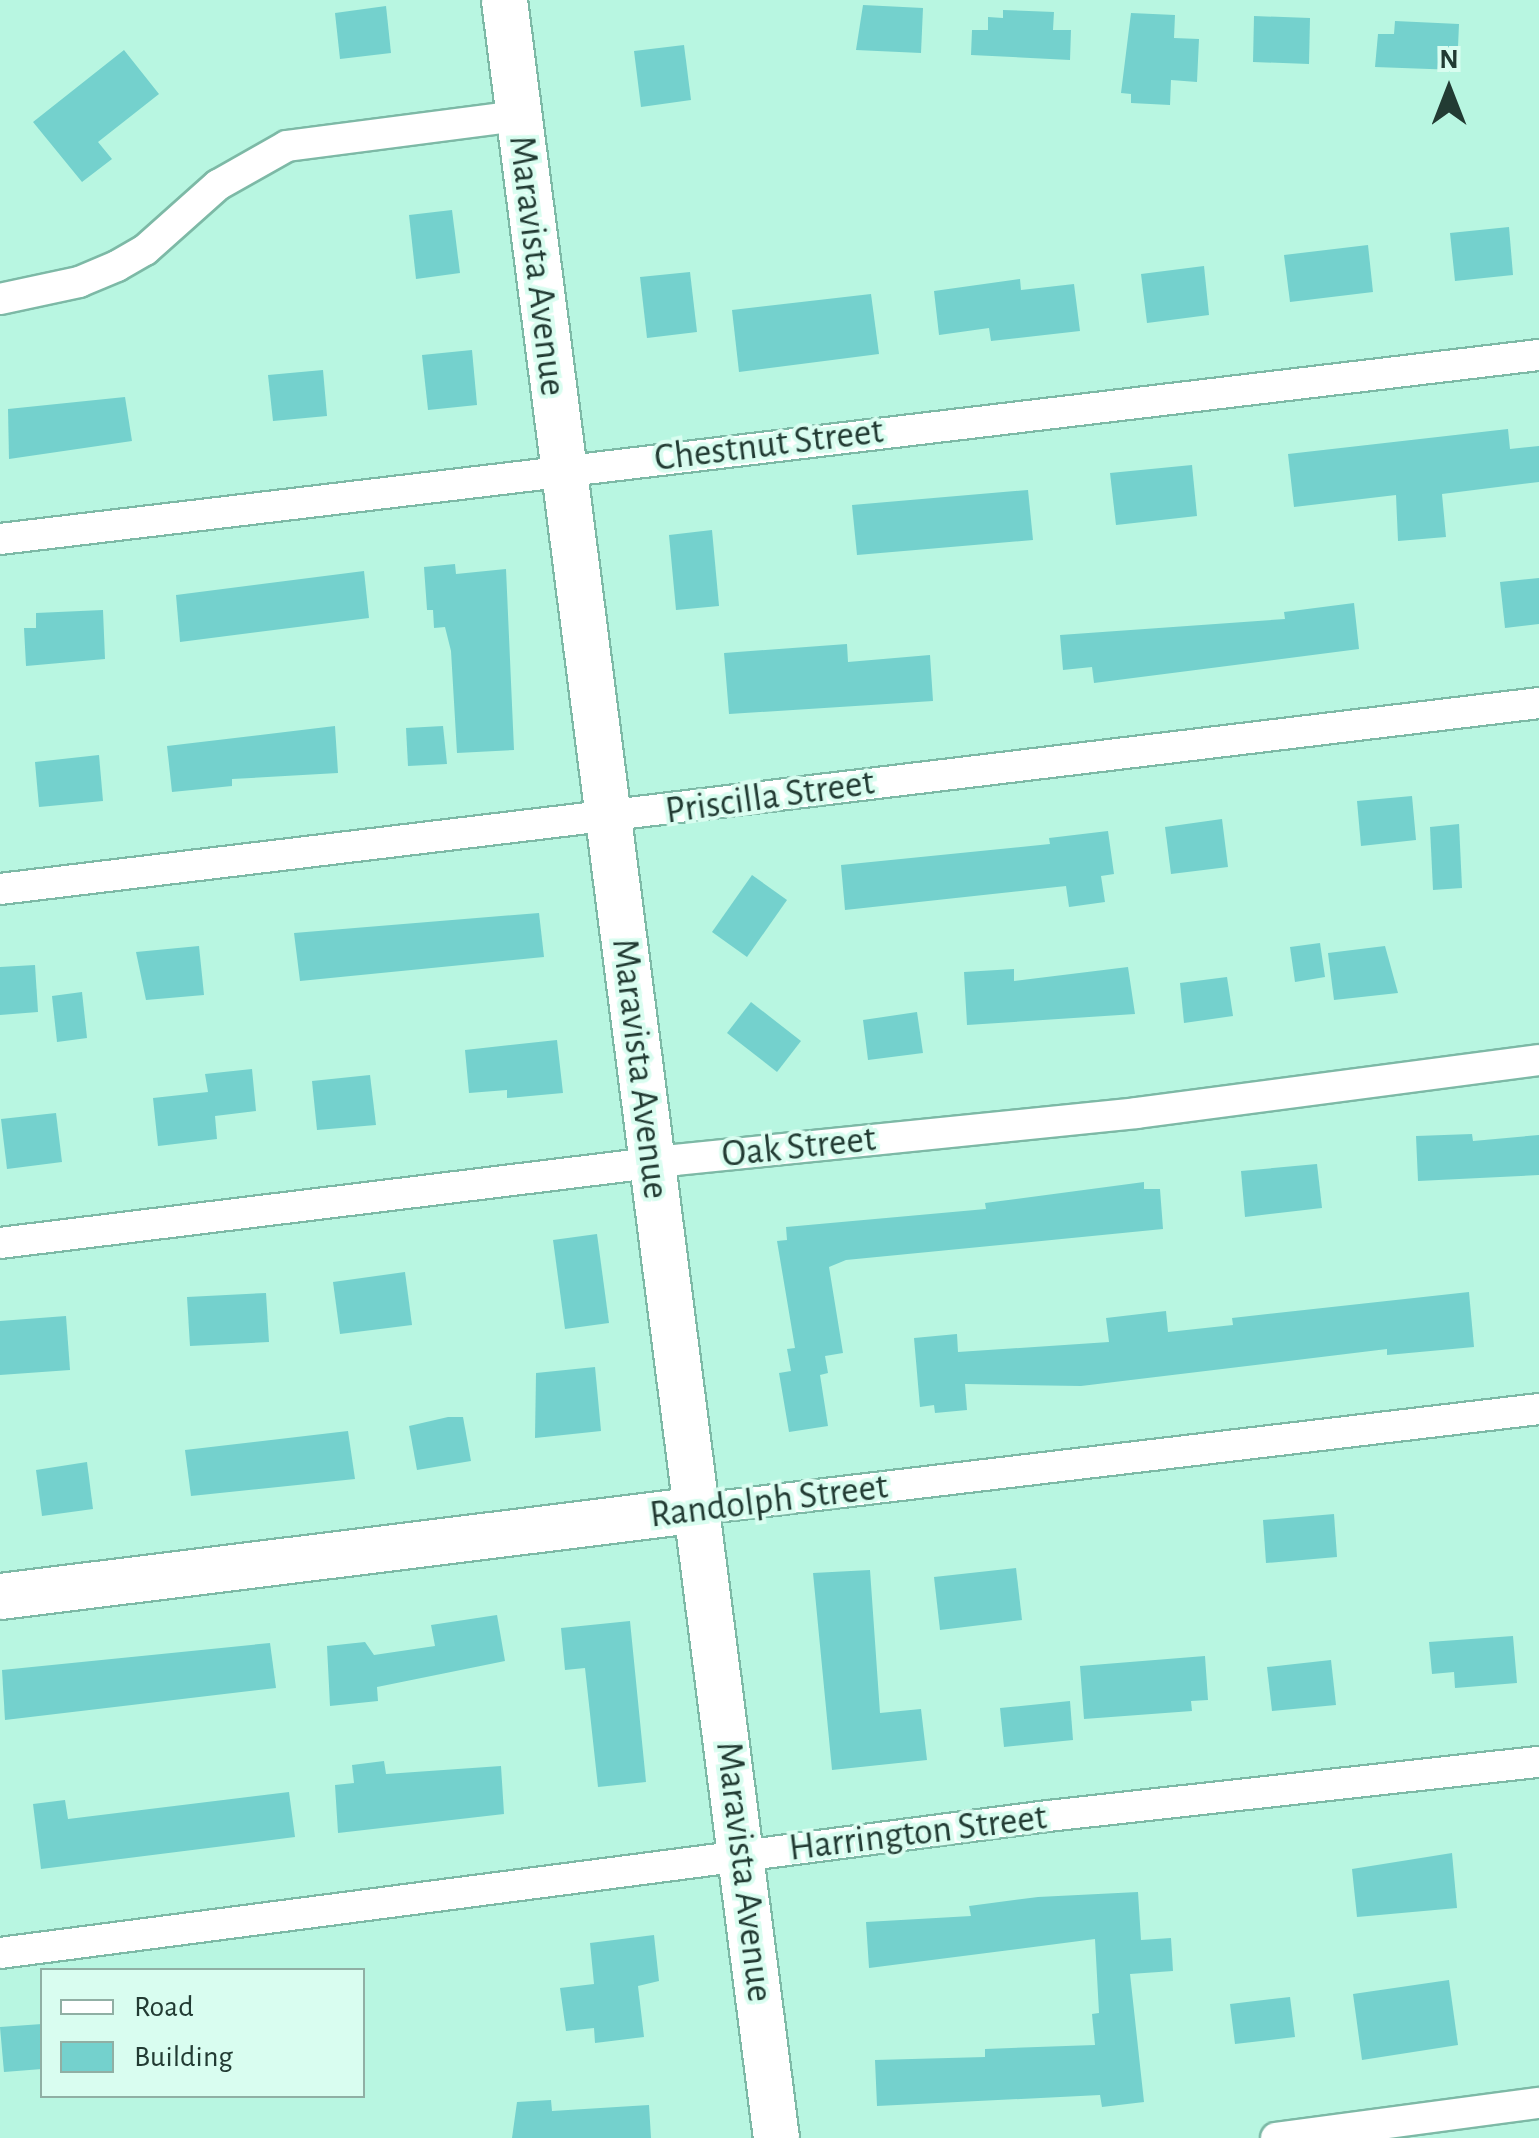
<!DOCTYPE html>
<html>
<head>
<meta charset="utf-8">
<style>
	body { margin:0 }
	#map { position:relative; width:1539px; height:2138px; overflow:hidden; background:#b8f6e1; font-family:"Alegreya Sans",sans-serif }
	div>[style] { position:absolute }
	.building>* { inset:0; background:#74d1cd }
	.roads { filter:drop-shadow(2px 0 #7db9a6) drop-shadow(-2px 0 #7db9a6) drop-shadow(0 2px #7db9a6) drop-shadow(0 -2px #7db9a6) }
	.street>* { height:30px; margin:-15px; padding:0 15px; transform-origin:15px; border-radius:15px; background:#fff }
	.secondary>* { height:45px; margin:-22.5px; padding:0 22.5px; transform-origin:22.5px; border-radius:22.5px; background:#fff }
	span { translate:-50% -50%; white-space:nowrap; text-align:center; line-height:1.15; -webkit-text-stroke:8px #d9fdf0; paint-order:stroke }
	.street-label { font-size:38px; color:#223b33 }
	.legend { position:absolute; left:40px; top:1968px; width:325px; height:130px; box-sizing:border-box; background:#d9fdf0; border:2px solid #90afa4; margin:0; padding:12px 18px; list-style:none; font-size:30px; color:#223b33 }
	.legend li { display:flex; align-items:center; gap:20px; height:50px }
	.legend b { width:50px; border:2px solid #90afa4 }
	.north { position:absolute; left:1399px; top:40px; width:100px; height:100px; -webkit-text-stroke:8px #d9fdf0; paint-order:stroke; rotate:0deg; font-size:28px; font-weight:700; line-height:40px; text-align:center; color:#223b33 }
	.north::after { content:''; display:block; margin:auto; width:35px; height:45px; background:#223b33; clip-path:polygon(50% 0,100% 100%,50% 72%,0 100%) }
</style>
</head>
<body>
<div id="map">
	<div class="building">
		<i style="clip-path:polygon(863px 5px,923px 8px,921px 53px,856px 50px)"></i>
		<i style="clip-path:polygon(386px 6px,391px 53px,340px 59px,335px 13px)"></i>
		<i style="clip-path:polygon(1003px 10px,1054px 12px,1053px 30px,1071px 30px,1070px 60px,971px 55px,972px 30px,988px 30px,988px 17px,1003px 18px)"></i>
		<i style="clip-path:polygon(1131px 13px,1175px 15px,1174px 38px,1199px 39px,1197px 82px,1171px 80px,1170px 105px,1131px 103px,1131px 94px,1121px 93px)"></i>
		<i style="clip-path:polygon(1254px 16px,1310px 18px,1309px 64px,1253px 62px)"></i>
		<i style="clip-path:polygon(1395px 21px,1459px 24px,1457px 70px,1375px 67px,1378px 34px,1394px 34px)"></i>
		<i style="clip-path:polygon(684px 45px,691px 100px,641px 107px,634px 51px)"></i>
		<i style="clip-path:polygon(124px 50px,159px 94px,98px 142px,112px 159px,82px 182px,33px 122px)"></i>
		<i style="clip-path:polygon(452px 210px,460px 273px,416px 279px,409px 215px)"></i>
		<i style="clip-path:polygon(1509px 227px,1513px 275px,1455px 281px,1450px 233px)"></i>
		<i style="clip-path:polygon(1368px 245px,1373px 292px,1290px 302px,1284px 255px)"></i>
		<i style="clip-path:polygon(1204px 266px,1209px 315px,1147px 323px,1141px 274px)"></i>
		<i style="clip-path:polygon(690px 272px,697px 332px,647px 338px,640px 277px)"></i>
		<i style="clip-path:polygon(1020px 279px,1021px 290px,1074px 284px,1080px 331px,991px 341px,989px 328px,939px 335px,934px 291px)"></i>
		<i style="clip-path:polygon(871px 294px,879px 354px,739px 372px,732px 310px)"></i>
		<i style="clip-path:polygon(472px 350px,477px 405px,428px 410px,422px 355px)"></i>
		<i style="clip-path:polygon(323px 370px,327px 416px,273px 421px,268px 375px)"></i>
		<i style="clip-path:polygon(125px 397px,132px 441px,9px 459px,8px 409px)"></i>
		<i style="clip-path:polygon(1508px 429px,1510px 449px,1539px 446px,1539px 482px,1442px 494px,1446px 537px,1398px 541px,1396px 495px,1294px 507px,1288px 454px)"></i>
		<i style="clip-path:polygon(1192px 465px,1197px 516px,1116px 525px,1110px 473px)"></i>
		<i style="clip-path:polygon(1028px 490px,1033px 540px,857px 555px,852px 505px)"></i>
		<i style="clip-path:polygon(712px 530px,719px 606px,676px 610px,669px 535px)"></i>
		<i style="clip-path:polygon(455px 564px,456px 574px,506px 569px,514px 750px,457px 753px,451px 651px,445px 627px,434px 628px,433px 610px,427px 610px,424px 567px)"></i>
		<i style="clip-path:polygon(364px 571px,369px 618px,180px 642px,176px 595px)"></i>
		<i style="clip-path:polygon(1539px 578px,1539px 624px,1505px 628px,1500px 582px)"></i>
		<i style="clip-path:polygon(1354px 603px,1359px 649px,1094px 683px,1092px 667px,1063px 670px,1060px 635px,1285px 619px,1284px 612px)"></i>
		<i style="clip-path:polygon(103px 610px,105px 659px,26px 666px,24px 628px,36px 628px,36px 613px)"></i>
		<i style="clip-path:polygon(847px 644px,848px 662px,930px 655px,933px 701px,729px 714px,724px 653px)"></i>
		<i style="clip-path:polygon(335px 726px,338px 773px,232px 779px,232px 786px,172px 792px,167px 746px)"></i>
		<i style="clip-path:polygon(443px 726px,447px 764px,408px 766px,406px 728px)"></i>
		<i style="clip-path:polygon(99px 755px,103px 801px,39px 807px,35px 762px)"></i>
		<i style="clip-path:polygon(1412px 796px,1416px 840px,1361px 846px,1357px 801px)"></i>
		<i style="clip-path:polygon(1222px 819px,1228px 867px,1171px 874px,1165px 827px)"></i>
		<i style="clip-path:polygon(1459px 824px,1462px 888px,1433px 890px,1430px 827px)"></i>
		<i style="clip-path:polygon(1108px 831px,1114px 874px,1101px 876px,1105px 902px,1069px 907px,1066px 886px,845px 910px,841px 865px,1050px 844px,1049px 838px)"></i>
		<i style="clip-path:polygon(752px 875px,787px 900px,747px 957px,712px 932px)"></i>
		<i style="clip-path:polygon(539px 913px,544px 957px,300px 981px,294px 933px)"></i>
		<i style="clip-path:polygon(1320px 943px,1325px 977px,1295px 982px,1290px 947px)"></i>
		<i style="clip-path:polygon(199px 946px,204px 995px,146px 1000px,136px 952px)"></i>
		<i style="clip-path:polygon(1385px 946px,1398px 993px,1334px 1000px,1328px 953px)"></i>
		<i style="clip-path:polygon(35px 965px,38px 1012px,0 1015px,0 967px)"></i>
		<i style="clip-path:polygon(1128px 967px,1135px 1014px,967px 1025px,964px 972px,1014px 969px,1014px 981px)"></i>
		<i style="clip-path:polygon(1227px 977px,1233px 1016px,1184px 1023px,1180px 983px)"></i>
		<i style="clip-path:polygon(82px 992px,87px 1038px,57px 1042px,52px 996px)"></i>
		<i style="clip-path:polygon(751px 1002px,801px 1041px,777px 1072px,727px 1033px)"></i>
		<i style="clip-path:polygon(917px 1012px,923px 1053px,868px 1060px,863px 1020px)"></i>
		<i style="clip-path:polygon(557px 1040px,563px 1093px,507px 1098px,507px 1090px,469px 1093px,465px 1050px)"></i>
		<i style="clip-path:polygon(252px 1069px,256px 1111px,215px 1116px,217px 1139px,158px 1146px,153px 1098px,208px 1092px,205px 1074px)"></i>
		<i style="clip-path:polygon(370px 1075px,376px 1125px,317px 1130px,312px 1081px)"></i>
		<i style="clip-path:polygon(56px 1113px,62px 1162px,7px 1169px,1px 1119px)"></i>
		<i style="clip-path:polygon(1472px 1134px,1473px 1141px,1539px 1135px,1539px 1175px,1418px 1181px,1416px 1136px)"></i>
		<i style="clip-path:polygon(1317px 1164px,1322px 1208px,1245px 1217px,1241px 1171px)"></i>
		<i style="clip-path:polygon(1144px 1182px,1144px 1189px,1160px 1189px,1163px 1229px,846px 1260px,829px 1267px,843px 1353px,825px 1356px,828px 1373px,820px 1375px,828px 1426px,789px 1432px,779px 1373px,791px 1371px,787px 1349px,795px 1348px,777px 1241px,787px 1240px,786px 1227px,986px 1209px,985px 1203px)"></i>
		<i style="clip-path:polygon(597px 1234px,609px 1323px,565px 1329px,553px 1240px)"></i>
		<i style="clip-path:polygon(405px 1272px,412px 1325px,340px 1334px,333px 1282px)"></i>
		<i style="clip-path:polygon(1469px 1292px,1474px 1347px,1387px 1355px,1387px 1349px,1081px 1386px,965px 1384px,967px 1410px,935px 1413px,934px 1405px,920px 1407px,914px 1338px,957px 1334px,958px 1352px,1109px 1342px,1106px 1318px,1166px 1311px,1168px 1332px,1233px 1325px,1232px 1318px)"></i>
		<i style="clip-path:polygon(266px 1293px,269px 1342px,190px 1346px,187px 1297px)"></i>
		<i style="clip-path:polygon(66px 1316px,70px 1370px,0 1375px,0 1321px)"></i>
		<i style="clip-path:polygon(595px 1367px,601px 1431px,535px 1438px,536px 1373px)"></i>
		<i style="clip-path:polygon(448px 1417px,463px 1417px,471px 1461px,417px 1470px,409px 1426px)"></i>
		<i style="clip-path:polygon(348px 1431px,355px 1479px,191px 1496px,185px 1450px)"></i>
		<i style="clip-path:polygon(87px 1462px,93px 1509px,42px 1516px,36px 1470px)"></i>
		<i style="clip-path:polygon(1334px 1514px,1337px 1557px,1266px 1563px,1263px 1520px)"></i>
		<i style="clip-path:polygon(1016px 1568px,1022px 1620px,940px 1630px,934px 1577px)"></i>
		<i style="clip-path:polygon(870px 1570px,880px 1713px,921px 1709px,927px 1760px,832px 1770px,813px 1573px)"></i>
		<i style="clip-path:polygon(497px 1615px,505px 1661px,377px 1687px,378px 1701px,330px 1706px,327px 1646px,365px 1642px,374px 1655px,435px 1646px,431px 1625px)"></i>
		<i style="clip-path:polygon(630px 1621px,646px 1782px,598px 1787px,585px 1668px,565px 1670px,561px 1628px)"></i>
		<i style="clip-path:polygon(1513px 1636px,1517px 1683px,1455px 1688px,1454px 1672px,1432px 1674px,1429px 1642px)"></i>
		<i style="clip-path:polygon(270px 1643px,276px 1688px,5px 1720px,2px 1670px)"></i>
		<i style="clip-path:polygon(1205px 1656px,1208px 1700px,1191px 1701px,1192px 1711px,1084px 1719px,1080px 1666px)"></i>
		<i style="clip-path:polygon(1331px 1660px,1336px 1705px,1272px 1711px,1267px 1667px)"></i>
		<i style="clip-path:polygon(1070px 1701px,1073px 1740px,1004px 1747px,1000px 1708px)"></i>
		<i style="clip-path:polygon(384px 1761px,386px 1774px,501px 1766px,504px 1814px,338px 1833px,335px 1785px,354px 1783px,352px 1765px)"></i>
		<i style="clip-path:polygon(289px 1792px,295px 1837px,41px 1869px,33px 1804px,65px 1800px,68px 1819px)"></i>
		<i style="clip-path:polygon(1452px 1853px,1457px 1908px,1357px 1917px,1352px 1869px)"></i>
		<i style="clip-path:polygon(1138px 1892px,1141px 1940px,1171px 1938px,1173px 1971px,1130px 1974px,1144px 2102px,1102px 2107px,1100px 2095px,877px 2106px,875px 2060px,985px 2057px,985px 2049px,1095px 2045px,1092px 2014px,1099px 2013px,1095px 1939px,869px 1968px,866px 1922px,971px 1916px,969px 1906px,1038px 1897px)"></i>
		<i style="clip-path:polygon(654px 1935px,659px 1981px,638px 1986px,644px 2037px,595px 2043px,594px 2028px,566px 2031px,560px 1988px,594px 1984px,590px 1943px)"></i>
		<i style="clip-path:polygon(1449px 1980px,1458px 2045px,1362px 2060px,1353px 1994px)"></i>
		<i style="clip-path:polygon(1290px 1997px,1295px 2037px,1235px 2044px,1230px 2004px)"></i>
		<i style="clip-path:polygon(42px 2024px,42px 2069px,4px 2072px,0 2027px)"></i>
		<i style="clip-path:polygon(551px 2100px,552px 2111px,649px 2105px,651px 2138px,512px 2138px,517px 2102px)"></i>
	</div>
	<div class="roads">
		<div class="street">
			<i style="left:0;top:299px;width:81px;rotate:-12.1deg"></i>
			<i style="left:79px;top:282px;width:41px;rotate:-22.8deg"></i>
			<i style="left:117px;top:266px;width:32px;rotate:-30deg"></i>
			<i style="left:145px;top:250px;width:98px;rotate:-41.7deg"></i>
			<i style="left:218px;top:185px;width:79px;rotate:-29.5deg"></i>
			<i style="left:287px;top:146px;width:232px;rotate:-7.4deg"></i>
			<i style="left:0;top:539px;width:1550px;rotate:-6.82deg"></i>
			<i style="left:0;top:889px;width:1550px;rotate:-6.89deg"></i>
			<i style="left:0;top:1243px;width:680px;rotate:-7.01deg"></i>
			<i style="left:675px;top:1160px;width:464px;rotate:-5.8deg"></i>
			<i style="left:1137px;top:1113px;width:405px;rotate:-7.5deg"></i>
			<i style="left:699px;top:1509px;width:846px;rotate:-6.79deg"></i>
			<i style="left:0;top:1953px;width:1057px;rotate:-7.45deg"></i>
			<i style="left:1048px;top:1816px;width:494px;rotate:-6.3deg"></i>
			<i style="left:1276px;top:2138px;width:265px;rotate:-7.6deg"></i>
		</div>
		<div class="secondary">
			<i style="left:504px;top:0;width:2155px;rotate:82.75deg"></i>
			<i style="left:0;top:1596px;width:704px;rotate:-7.09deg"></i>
		</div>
	</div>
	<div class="street-label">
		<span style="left:536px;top:266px;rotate:83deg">Maravista Avenue</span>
		<span style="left:769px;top:446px;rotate:-7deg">Chestnut Street</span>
		<span style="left:770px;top:798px;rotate:-8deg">Priscilla Street</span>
		<span style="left:639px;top:1069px;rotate:83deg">Maravista Avenue</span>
		<span style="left:799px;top:1148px;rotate:-6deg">Oak Street</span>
		<span style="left:769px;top:1502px;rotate:-7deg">Randolph Street</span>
		<span style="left:918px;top:1834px;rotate:-7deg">Harrington Street</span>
		<span style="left:743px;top:1872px;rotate:83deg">Maravista Avenue</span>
	</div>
	<ul class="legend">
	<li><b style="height:12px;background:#fff"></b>Road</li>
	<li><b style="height:28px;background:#74d1cd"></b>Building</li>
	</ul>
	<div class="north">N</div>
</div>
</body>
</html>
